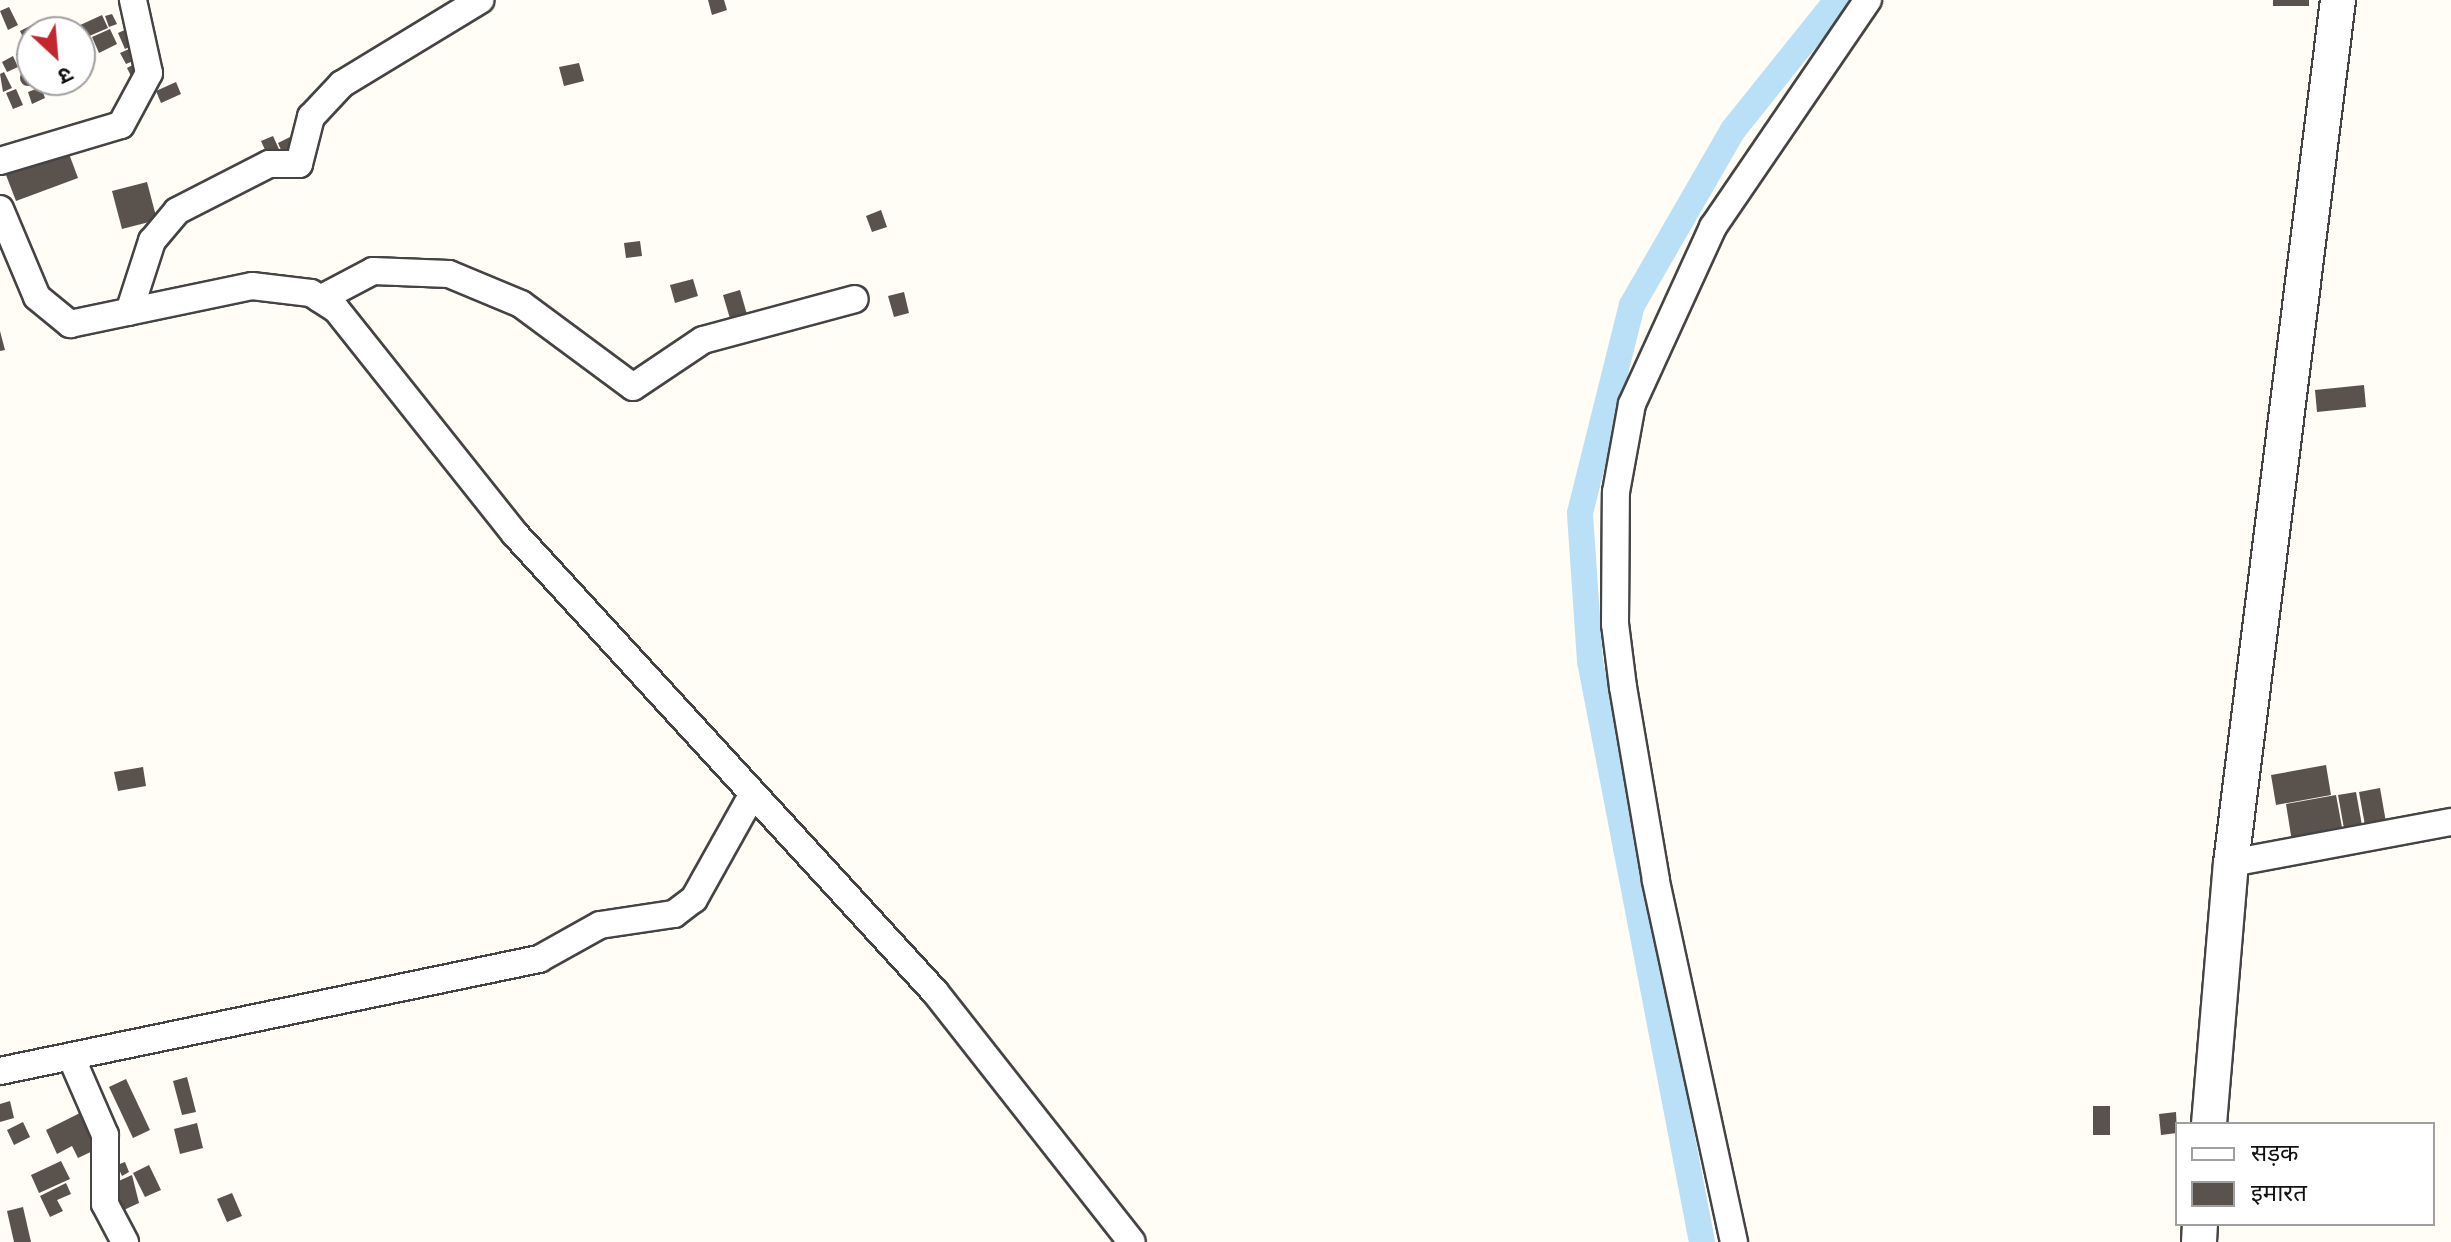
<!DOCTYPE html>
<html>
<head>
<meta charset="utf-8">
<style>
	body { margin:0 }
	#map { position:relative; width:2451px; height:1242px; overflow:hidden; background:#fffdf5; font-family:Merriweather,"Noto Sans Devanagari",serif }
	div>[style] { position:absolute }
	.canal>* { height:26px; margin:-13px; padding:0 13px; transform-origin:13px; border-radius:13px; background:#b9e0f7 }
	.building>* { inset:0; background:#5a524d }
	.round { border-radius:50% }
	.roads { filter:drop-shadow(2px 0 #444) drop-shadow(-2px 0 #444) drop-shadow(0 2px #444) drop-shadow(0 -2px #444) }
	.minor>* { height:26px; margin:-13px; padding:0 13px; transform-origin:13px; border-radius:13px; background:#fff }
	.tertiary>* { height:34px; margin:-17px; padding:0 17px; transform-origin:17px; border-radius:17px; background:#fff }
	span { translate:-50% -50%; white-space:nowrap; text-align:center; line-height:1.15; -webkit-text-stroke:8px #fff; paint-order:stroke }
	.legend { position:absolute; left:2175px; top:1122px; width:260px; height:104px; box-sizing:border-box; background:#fff; border:2px solid #a0a0a0; margin:0; padding:10px 14px; list-style:none; font-size:24px; color:#111 }
	.legend li { display:flex; align-items:center; gap:16px; height:40px }
	.legend b { width:40px; border:2px solid #a0a0a0 }
	.north { position:absolute; left:16px; top:16px; width:80px; height:80px; box-sizing:border-box; background:#fff; border:2px solid #a0a0a0; border-radius:50%; rotate:154deg; font-size:22px; font-weight:700; line-height:32px; text-align:center; color:#111 }
	.north::after { content:''; display:block; margin:auto; width:28px; height:36px; background:#c4262e; clip-path:polygon(50% 0,100% 100%,50% 72%,0 100%) }
</style>
</head>
<body>
<div id="map">
	<div class="canal">
		<i style="left:1702px;top:1242px;width:592px;rotate:-100.91deg"></i>
		<i style="left:1590px;top:661px;width:148px;rotate:-93.9deg"></i>
		<i style="left:1580px;top:513px;width:214px;rotate:-76deg"></i>
		<i style="left:1632px;top:305px;width:202px;rotate:-60deg"></i>
		<i style="left:1733px;top:130px;width:166px;rotate:-51.3deg"></i>
	</div>
	<div class="building">
		<i style="clip-path:polygon(708px 0,724px 0,727px 10px,712px 15px)"></i>
		<i style="clip-path:polygon(2273px 0,2309px 0,2309px 6px,2273px 6px)"></i>
		<i style="clip-path:polygon(9px 7px,18px 25px,8px 30px,0 11px)"></i>
		<i style="clip-path:polygon(112px 14px,117px 24px,109px 27px,105px 16px)"></i>
		<i style="clip-path:polygon(102px 15px,108px 28px,80px 40px,80px 32px,65px 32px)"></i>
		<i style="clip-path:polygon(34px 24px,38px 32px,29px 50px,20px 31px)"></i>
		<i style="clip-path:polygon(129px 28px,136px 44px,125px 49px,118px 33px)"></i>
		<i style="clip-path:polygon(110px 29px,117px 44px,99px 53px,92px 37px)"></i>
		<i style="clip-path:polygon(138px 45px,143px 57px,126px 64px,120px 53px)"></i>
		<i style="clip-path:polygon(25px 49px,31px 64px,23px 68px,16px 54px)"></i>
		<i style="clip-path:polygon(13px 56px,18px 67px,7px 72px,2px 62px)"></i>
		<i style="clip-path:polygon(140px 61px,133px 80px,127px 68px)"></i>
		<i style="clip-path:polygon(579px 63px,584px 81px,564px 86px,559px 67px)"></i>
		<i class="round" style="left:20px;top:70px;width:16px;height:16px"></i>
		<i style="clip-path:polygon(4px 72px,12px 88px,3px 92px,0 74px)"></i>
		<i style="clip-path:polygon(176px 82px,181px 94px,161px 103px,156px 91px)"></i>
		<i style="clip-path:polygon(41px 87px,45px 98px,32px 104px,28px 92px)"></i>
		<i style="clip-path:polygon(16px 89px,23px 105px,13px 109px,6px 93px)"></i>
		<i style="clip-path:polygon(273px 136px,283px 158px,271px 163px,261px 141px)"></i>
		<i style="clip-path:polygon(292px 136px,300px 152px,285px 159px,278px 143px)"></i>
		<i style="clip-path:polygon(68px 151px,78px 178px,16px 201px,6px 175px)"></i>
		<i style="clip-path:polygon(147px 182px,157px 220px,122px 229px,112px 191px)"></i>
		<i style="clip-path:polygon(881px 210px,887px 227px,872px 232px,866px 216px)"></i>
		<i style="clip-path:polygon(640px 241px,642px 256px,626px 258px,624px 243px)"></i>
		<i style="clip-path:polygon(693px 279px,698px 296px,675px 303px,670px 285px)"></i>
		<i style="clip-path:polygon(740px 290px,748px 318px,731px 322px,723px 295px)"></i>
		<i style="clip-path:polygon(904px 292px,909px 313px,894px 317px,888px 296px)"></i>
		<i style="clip-path:polygon(0 331px,5px 350px,0 351px)"></i>
		<i style="clip-path:polygon(2364px 385px,2366px 407px,2317px 412px,2315px 390px)"></i>
		<i style="clip-path:polygon(2326px 765px,2331px 795px,2276px 805px,2271px 775px)"></i>
		<i style="clip-path:polygon(143px 767px,146px 786px,118px 791px,114px 772px)"></i>
		<i style="clip-path:polygon(2380px 788px,2387px 828px,2366px 831px,2359px 792px)"></i>
		<i style="clip-path:polygon(2356px 792px,2363px 831px,2345px 834px,2338px 795px)"></i>
		<i style="clip-path:polygon(2336px 795px,2344px 838px,2293px 848px,2286px 804px)"></i>
		<i style="clip-path:polygon(187px 1077px,196px 1112px,182px 1115px,173px 1081px)"></i>
		<i style="clip-path:polygon(126px 1079px,150px 1130px,133px 1138px,109px 1087px)"></i>
		<i style="clip-path:polygon(10px 1101px,14px 1118px,0 1122px,0 1104px)"></i>
		<i style="clip-path:polygon(2093px 1106px,2110px 1106px,2110px 1135px,2093px 1135px)"></i>
		<i style="clip-path:polygon(2176px 1112px,2177px 1133px,2161px 1135px,2159px 1114px)"></i>
		<i style="clip-path:polygon(80px 1113px,97px 1149px,78px 1158px,72px 1146px,57px 1154px,46px 1130px)"></i>
		<i style="clip-path:polygon(23px 1122px,30px 1137px,14px 1145px,7px 1130px)"></i>
		<i style="clip-path:polygon(197px 1123px,203px 1148px,180px 1154px,174px 1129px)"></i>
		<i style="clip-path:polygon(61px 1161px,70px 1179px,39px 1193px,31px 1175px)"></i>
		<i style="clip-path:polygon(125px 1162px,129px 1172px,122px 1176px,117px 1165px)"></i>
		<i style="clip-path:polygon(149px 1165px,161px 1190px,145px 1197px,133px 1173px)"></i>
		<i style="clip-path:polygon(132px 1175px,139px 1203px,115px 1214px,103px 1188px)"></i>
		<i style="clip-path:polygon(66px 1183px,71px 1194px,57px 1200px,63px 1211px,50px 1217px,40px 1196px)"></i>
		<i style="clip-path:polygon(232px 1193px,242px 1216px,227px 1222px,217px 1199px)"></i>
		<i style="clip-path:polygon(23px 1207px,31px 1242px,14px 1242px,7px 1211px)"></i>
	</div>
	<div class="roads">
		<div class="minor">
			<i style="left:0;top:161px;width:126px;rotate:-16.6deg"></i>
			<i style="left:121px;top:125px;width:59px;rotate:-61.7deg"></i>
			<i style="left:149px;top:73px;width:75px;rotate:-102.4deg"></i>
			<i style="left:0;top:209px;width:95px;rotate:67.2deg"></i>
			<i style="left:37px;top:297px;width:43px;rotate:39.3deg"></i>
			<i style="left:70px;top:324px;width:186px;rotate:-11.8deg"></i>
			<i style="left:252px;top:286px;width:59px;rotate:6.8deg"></i>
			<i style="left:311px;top:293px;width:30px;rotate:33deg"></i>
			<i style="left:336px;top:309px;width:288px;rotate:51.5deg"></i>
			<i style="left:515px;top:534px;width:621px;rotate:47.48deg"></i>
			<i style="left:935px;top:992px;width:318px;rotate:51.8deg"></i>
			<i style="left:320px;top:299px;width:60px;rotate:-27.8deg"></i>
			<i style="left:373px;top:271px;width:76px;rotate:2.3deg"></i>
			<i style="left:449px;top:274px;width:78px;rotate:22.6deg"></i>
			<i style="left:521px;top:304px;width:139px;rotate:36.5deg"></i>
			<i style="left:633px;top:387px;width:84px;rotate:-33.9deg"></i>
			<i style="left:703px;top:340px;width:157px;rotate:-15.1deg"></i>
			<i style="left:129px;top:312px;width:75px;rotate:-72.1deg"></i>
			<i style="left:152px;top:241px;width:39px;rotate:-50deg"></i>
			<i style="left:177px;top:211px;width:103px;rotate:-27.1deg"></i>
			<i style="left:269px;top:164px;width:30px"></i>
			<i style="left:299px;top:164px;width:49px;rotate:-75.7deg"></i>
			<i style="left:311px;top:117px;width:45px;rotate:-46.8deg"></i>
			<i style="left:342px;top:84px;width:162px;rotate:-31.3deg"></i>
			<i style="left:2231px;top:863px;width:224px;rotate:-10.6deg"></i>
			<i style="left:72px;top:1059px;width:83px;rotate:66.5deg"></i>
			<i style="left:105px;top:1135px;width:69px;rotate:90deg"></i>
			<i style="left:105px;top:1204px;width:43px;rotate:62.2deg"></i>
			<i style="left:0;top:1071px;width:551px;rotate:-11.74deg"></i>
			<i style="left:539px;top:959px;width:70px;rotate:-29.1deg"></i>
			<i style="left:600px;top:925px;width:75px;rotate:-8.5deg"></i>
			<i style="left:674px;top:914px;width:25px;rotate:-37deg"></i>
			<i style="left:694px;top:899px;width:117px;rotate:-60.8deg"></i>
			<i style="left:1734px;top:1242px;width:370px;rotate:-102.2deg"></i>
			<i style="left:1656px;top:880px;width:196px;rotate:-99.7deg"></i>
			<i style="left:1623px;top:687px;width:64px;rotate:-97.2deg"></i>
			<i style="left:1615px;top:624px;width:132px;rotate:-89.6deg"></i>
			<i style="left:1616px;top:492px;width:89px;rotate:-79.7deg"></i>
			<i style="left:1632px;top:404px;width:195px;rotate:-65.4deg"></i>
			<i style="left:1713px;top:227px;width:275px;rotate:-55.7deg"></i>
		</div>
		<div class="tertiary">
			<i style="left:2209px;top:1124px;width:262px;rotate:-85.2deg"></i>
			<i style="left:2231px;top:863px;width:870px;rotate:-82.93deg"></i>
			<i style="left:2199px;top:1242px;width:18px;rotate:-87deg"></i>
		</div>
	</div>
	<ul class="legend">
	<li><b style="height:10px;background:#fff"></b>सड़क</li>
	<li><b style="height:22px;background:#5a524d"></b>इमारत</li>
	</ul>
	<div class="north">उ</div>
</div>
</body>
</html>
